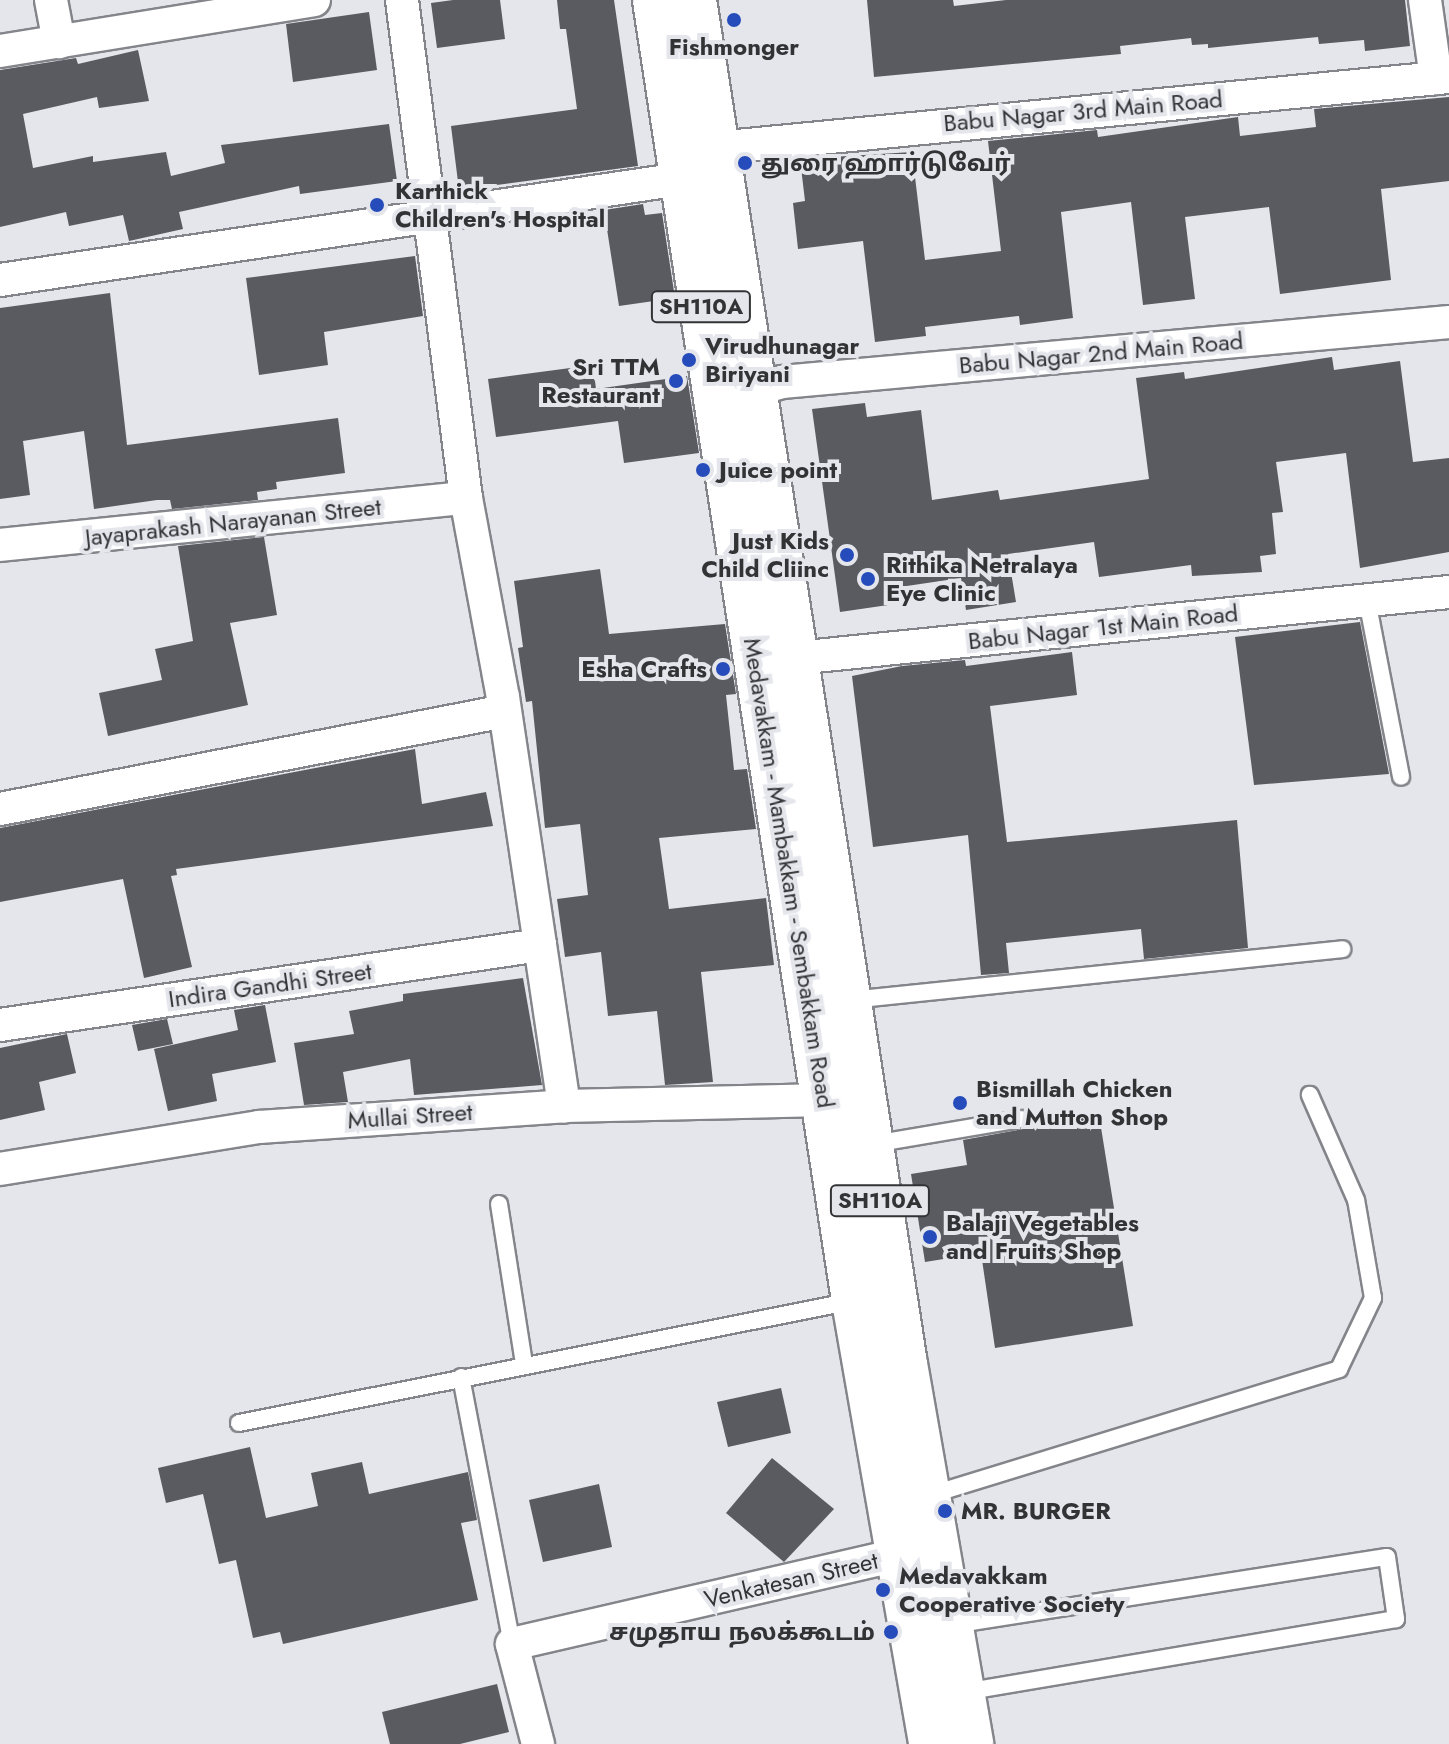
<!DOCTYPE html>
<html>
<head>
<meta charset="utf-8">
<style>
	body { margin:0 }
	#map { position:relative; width:1449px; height:1744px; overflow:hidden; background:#e4e6ec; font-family:Jost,"Noto Sans Tamil",sans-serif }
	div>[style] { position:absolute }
	.building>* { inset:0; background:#595b60 }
	.roads { filter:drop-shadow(2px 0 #83858a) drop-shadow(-2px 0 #83858a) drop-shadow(0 2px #83858a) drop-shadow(0 -2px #83858a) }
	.lane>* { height:16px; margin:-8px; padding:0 8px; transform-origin:8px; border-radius:8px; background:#fff }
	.street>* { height:32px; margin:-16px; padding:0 16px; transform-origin:16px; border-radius:16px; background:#fff }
	.primary>* { height:44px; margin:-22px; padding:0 22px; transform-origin:22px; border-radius:22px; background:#fff }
	.dots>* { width:22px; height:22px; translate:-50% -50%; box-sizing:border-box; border:4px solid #e4e6ec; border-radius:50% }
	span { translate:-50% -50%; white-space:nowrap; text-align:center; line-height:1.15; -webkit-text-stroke:8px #e4e6ec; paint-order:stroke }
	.shield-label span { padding:2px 6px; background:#e4e6ec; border:2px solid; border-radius:6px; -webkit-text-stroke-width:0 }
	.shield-label { font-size:22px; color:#323335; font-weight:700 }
	.poi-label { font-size:24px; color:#323335; font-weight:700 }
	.left { translate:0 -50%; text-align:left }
	.right { translate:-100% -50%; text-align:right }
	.street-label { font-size:24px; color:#323335 }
</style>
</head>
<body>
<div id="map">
	<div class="building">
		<i style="clip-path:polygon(453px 0,500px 0,505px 39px,437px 48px,431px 3px)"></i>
		<i style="clip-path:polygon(557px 0,614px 0,638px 166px,459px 190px,451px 126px,577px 109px,566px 29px,560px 29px)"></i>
		<i style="clip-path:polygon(867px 0,953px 0,954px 6px,1006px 0,1405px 0,1410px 46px,1365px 51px,1364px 40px,1319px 44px,1318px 37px,1208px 48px,1208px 44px,1192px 45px,1191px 38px,1120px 46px,1121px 54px,874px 77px)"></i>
		<i style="clip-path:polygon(369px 12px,377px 70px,293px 82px,286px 24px)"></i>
		<i style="clip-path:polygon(138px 50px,149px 101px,99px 108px,97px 97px,23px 114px,33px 168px,93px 156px,93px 162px,166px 152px,171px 176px,225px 163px,221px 145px,389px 124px,397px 181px,300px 194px,299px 186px,179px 212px,183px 229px,129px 241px,123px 215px,69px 226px,66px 212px,0 227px,0 70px,76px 58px,78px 64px)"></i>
		<i style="clip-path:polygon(1449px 97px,1449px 181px,1381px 189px,1391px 280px,1280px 294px,1269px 207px,1185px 217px,1195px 299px,1143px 305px,1131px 202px,1061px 212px,1073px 318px,1020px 325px,1019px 316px,925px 327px,926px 336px,875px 342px,863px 241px,798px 249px,793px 203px,805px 201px,800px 159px,912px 152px,925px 260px,1001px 251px,988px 141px,1097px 130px,1098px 137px,1238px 117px,1240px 136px,1316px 127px,1314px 109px)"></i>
		<i style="clip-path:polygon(643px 204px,645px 215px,662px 213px,675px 298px,619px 306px,604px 210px)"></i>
		<i style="clip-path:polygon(415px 256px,423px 316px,324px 332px,328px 365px,259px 375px,246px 278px)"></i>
		<i style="clip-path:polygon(110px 293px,127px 445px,338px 418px,345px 473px,276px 482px,277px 489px,257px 492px,258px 500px,172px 509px,170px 500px,157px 500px,94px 509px,84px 431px,23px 441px,30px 495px,0 499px,0 308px)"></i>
		<i style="clip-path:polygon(1332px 357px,1334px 370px,1400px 361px,1413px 462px,1449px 458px,1449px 552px,1360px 568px,1346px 453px,1276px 462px,1283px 512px,1272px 513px,1276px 554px,1260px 556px,1262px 572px,1192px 576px,1191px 565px,1099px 577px,1094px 542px,1008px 554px,1016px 602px,966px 610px,961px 578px,893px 588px,895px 604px,840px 612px,812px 409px,865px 403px,867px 417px,921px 410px,932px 500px,998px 490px,1000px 500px,1149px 479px,1136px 378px,1184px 372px,1185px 379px)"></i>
		<i style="clip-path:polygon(593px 365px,596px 389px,687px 376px,699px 453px,624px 463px,618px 421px,496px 437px,488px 379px)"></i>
		<i style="clip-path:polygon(264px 537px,277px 615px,230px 623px,248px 705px,108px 736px,99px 693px,162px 680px,155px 649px,193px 641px,178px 546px)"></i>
		<i style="clip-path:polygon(600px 569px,609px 634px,725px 624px,736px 694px,726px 695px,734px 770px,747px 769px,756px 829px,659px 838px,669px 909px,766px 898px,774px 965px,701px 972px,713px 1082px,665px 1085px,657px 1011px,608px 1016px,601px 952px,565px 957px,557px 899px,588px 895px,580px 824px,545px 828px,532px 701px,526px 702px,518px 648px,523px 647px,514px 581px)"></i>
		<i style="clip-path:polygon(1360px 622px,1389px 774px,1254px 785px,1235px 637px)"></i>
		<i style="clip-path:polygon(1072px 652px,1077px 695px,990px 706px,1007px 842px,1237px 820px,1248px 948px,1144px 959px,1141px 929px,1006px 943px,1009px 973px,981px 975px,968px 835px,873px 847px,852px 676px,902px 666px,965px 660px,966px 666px)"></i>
		<i style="clip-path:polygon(415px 749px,422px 804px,486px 792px,493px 826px,176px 869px,177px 875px,171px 876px,192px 967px,144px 978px,123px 879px,0 902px,0 828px)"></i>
		<i style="clip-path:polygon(523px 978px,542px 1085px,414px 1095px,410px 1059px,343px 1072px,348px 1102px,304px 1105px,294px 1043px,354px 1034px,349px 1011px,403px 1001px,403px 994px)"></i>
		<i style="clip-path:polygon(265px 1005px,276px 1062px,212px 1074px,217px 1101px,168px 1111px,154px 1049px,238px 1030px,234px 1010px)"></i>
		<i style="clip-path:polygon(167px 1019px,173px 1044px,138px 1051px,132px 1025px)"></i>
		<i style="clip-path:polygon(67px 1034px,76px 1073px,39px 1082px,45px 1110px,0 1120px,0 1048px)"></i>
		<i style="clip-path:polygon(1099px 1115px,1133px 1326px,995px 1348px,981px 1253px,925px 1262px,911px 1174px,967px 1165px,963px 1140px)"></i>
		<i style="clip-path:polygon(781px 1388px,791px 1433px,728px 1447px,717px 1402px)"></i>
		<i style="clip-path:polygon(250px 1447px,266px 1518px,318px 1506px,311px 1473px,362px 1462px,369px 1494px,468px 1472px,477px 1520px,461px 1523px,478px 1600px,283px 1644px,280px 1632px,253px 1638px,236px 1560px,219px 1564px,203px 1494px,166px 1503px,158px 1468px)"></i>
		<i style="clip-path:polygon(772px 1458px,834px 1509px,784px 1562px,726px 1513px)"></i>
		<i style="clip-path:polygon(599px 1484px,612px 1547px,543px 1562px,529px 1500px)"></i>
		<i style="clip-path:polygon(497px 1684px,509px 1732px,460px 1744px,390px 1744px,382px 1712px)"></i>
	</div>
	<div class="roads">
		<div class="lane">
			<i style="left:1367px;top:600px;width:180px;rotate:79.1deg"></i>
			<i style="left:851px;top:1000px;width:494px;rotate:-5.9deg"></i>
			<i style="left:873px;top:1144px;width:150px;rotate:-9.6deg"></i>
			<i style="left:499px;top:1204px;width:161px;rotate:81.1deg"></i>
			<i style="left:461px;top:1377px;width:272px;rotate:79.2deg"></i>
			<i style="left:239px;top:1423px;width:626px;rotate:-11.24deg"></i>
			<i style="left:930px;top:1495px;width:428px;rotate:-17.1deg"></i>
			<i style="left:1339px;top:1369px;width:79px;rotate:-64.4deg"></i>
			<i style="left:1373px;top:1298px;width:99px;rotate:-99.8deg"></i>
			<i style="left:1356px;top:1200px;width:115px;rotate:-113.7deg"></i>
			<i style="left:952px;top:1625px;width:440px;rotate:-8.9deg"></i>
			<i style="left:1387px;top:1557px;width:63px;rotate:81.7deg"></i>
			<i style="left:1396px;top:1619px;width:436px;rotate:170.4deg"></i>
		</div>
		<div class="street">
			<i style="left:51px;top:0;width:43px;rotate:79.2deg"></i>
			<i style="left:402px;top:0;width:502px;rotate:82.68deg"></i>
			<i style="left:466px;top:498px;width:202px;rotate:79.5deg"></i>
			<i style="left:503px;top:697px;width:414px;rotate:81.5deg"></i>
			<i style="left:1425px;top:0;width:79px;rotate:82deg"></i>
			<i style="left:0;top:51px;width:318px;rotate:-9.2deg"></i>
			<i style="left:696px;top:150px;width:757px;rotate:-5.54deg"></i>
			<i style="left:0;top:280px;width:688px;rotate:-8.44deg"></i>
			<i style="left:754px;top:390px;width:29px;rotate:-16deg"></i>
			<i style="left:782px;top:382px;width:670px;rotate:-5.14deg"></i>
			<i style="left:0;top:545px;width:468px;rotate:-5.8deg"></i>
			<i style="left:776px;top:660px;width:676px;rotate:-5.77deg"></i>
			<i style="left:0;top:809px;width:514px;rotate:-10.98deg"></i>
			<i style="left:0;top:1025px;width:546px;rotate:-8.43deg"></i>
			<i style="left:0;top:1169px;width:262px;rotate:-9.2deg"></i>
			<i style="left:259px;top:1127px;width:306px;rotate:-3.9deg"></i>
			<i style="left:564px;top:1106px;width:260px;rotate:-1.3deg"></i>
			<i style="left:538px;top:1744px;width:103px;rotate:-104.6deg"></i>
			<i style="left:512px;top:1644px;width:418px;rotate:-13deg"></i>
		</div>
		<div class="primary">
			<i style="left:655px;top:0;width:1316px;rotate:81.3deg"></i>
			<i style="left:854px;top:1301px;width:450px;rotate:80.1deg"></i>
			<i style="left:694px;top:0;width:1380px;rotate:81.21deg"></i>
			<i style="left:905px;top:1364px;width:386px;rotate:80.1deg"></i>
		</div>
	</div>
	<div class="dots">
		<i style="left:734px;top:20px;background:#264cbb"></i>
		<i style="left:745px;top:163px;background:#264cbb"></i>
		<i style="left:377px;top:205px;background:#264cbb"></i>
		<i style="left:689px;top:360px;background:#264cbb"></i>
		<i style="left:676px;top:381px;background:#264cbb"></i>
		<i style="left:703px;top:470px;background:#264cbb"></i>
		<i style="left:847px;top:555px;background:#264cbb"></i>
		<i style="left:868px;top:579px;background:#264cbb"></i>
		<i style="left:723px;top:669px;background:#264cbb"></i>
		<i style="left:960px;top:1103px;background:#264cbb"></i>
		<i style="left:930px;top:1237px;background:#264cbb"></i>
		<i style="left:945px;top:1511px;background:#264cbb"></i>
		<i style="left:883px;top:1590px;background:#264cbb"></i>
		<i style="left:891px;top:1632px;background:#264cbb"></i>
	</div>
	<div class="shield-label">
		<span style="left:701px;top:307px">SH110A</span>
		<span style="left:880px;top:1201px">SH110A</span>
	</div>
	<div class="poi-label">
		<span style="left:734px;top:47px">Fishmonger</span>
		<span class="left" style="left:761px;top:163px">துரை ஹார்டுவேர்</span>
		<span class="left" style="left:395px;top:205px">Karthick<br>Children's Hospital</span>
		<span class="left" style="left:705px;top:360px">Virudhunagar<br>Biriyani</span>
		<span class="right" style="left:660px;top:381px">Sri TTM<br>Restaurant</span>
		<span class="left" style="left:719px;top:470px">Juice point</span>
		<span class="right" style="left:829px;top:555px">Just Kids<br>Child Cliinc</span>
		<span class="left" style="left:886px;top:579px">Rithika Netralaya<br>Eye Clinic</span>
		<span class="right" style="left:707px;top:669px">Esha Crafts</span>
		<span class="left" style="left:976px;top:1103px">Bismillah Chicken<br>and Mutton Shop</span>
		<span class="left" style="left:946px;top:1237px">Balaji Vegetables<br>and Fruits Shop</span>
		<span class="left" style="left:961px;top:1511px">MR. BURGER</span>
		<span class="left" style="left:899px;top:1590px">Medavakkam<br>Cooperative Society</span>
		<span class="right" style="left:875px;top:1632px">சமுதாய நலக்கூடம்</span>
	</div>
	<div class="street-label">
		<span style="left:1083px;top:111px;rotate:-5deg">Babu Nagar 3rd Main Road</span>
		<span style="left:1101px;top:353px;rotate:-5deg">Babu Nagar 2nd Main Road</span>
		<span style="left:233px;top:522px;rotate:-6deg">Jayaprakash Narayanan Street</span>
		<span style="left:1103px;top:627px;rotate:-6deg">Babu Nagar 1st Main Road</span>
		<span style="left:789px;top:873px;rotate:81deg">Medavakkam - Mambakkam - Sembakkam Road</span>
		<span style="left:270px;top:985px;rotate:-8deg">Indira Gandhi Street</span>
		<span style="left:410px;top:1116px;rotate:-4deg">Mullai Street</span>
		<span style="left:791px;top:1580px;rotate:-13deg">Venkatesan Street</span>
	</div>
</div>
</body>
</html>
